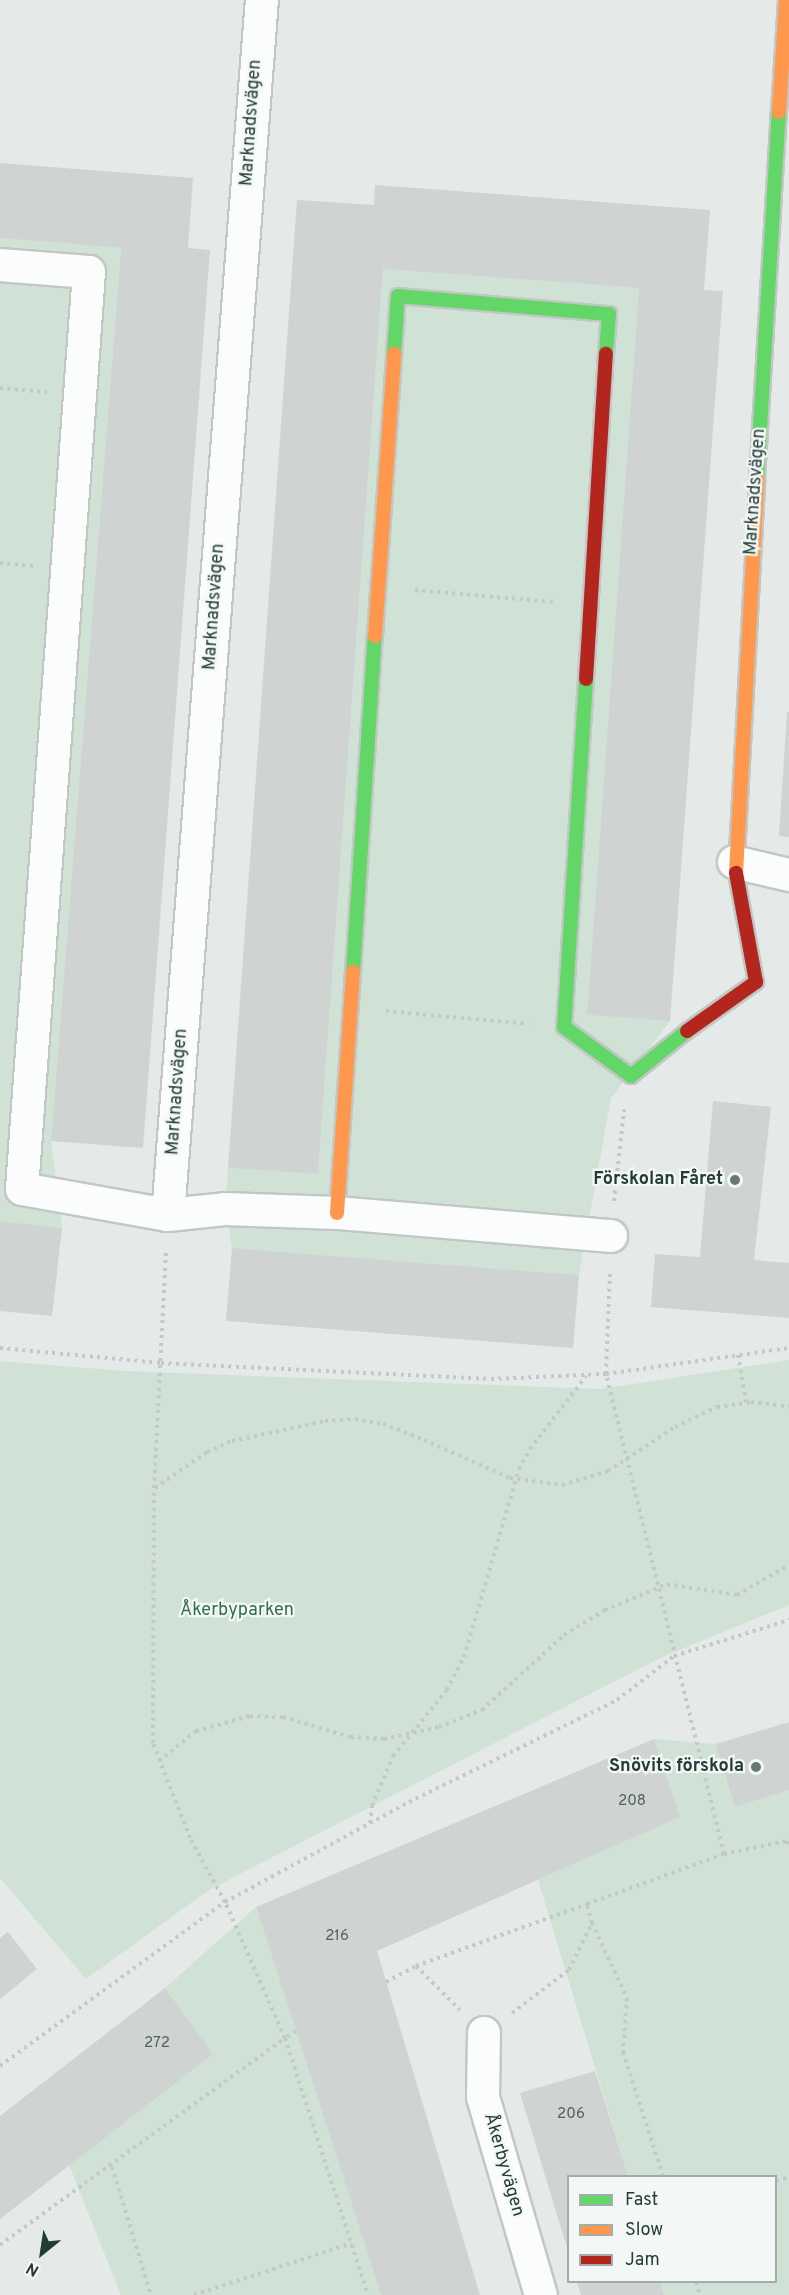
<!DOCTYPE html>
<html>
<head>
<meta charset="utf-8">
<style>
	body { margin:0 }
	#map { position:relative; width:789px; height:2295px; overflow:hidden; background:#e5eae8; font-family:Overpass,sans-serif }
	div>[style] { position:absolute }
	.green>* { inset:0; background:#d0e2d6 }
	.building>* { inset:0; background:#cfd3d2 }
	.path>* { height:4px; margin-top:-2px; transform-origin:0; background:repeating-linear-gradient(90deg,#c2cac7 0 3px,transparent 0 7.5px) }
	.roads { filter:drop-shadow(2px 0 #c2c7c5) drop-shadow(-2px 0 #c2c7c5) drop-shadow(0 2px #c2c7c5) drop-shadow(0 -2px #c2c7c5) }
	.street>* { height:32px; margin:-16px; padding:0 16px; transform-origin:16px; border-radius:16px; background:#fbfcfc }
	.fast>* { height:14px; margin:-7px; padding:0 7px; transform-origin:7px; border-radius:7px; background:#63d668 }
	.slow>* { height:14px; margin:-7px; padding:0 7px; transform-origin:7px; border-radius:7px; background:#ff974d }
	.jam>* { height:14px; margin:-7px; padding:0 7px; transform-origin:7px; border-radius:7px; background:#b3261e }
	.dots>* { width:16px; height:16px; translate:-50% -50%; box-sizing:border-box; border:3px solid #f3f8f6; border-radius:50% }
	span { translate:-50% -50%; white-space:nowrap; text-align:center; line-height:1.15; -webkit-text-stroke:4.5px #f3f8f6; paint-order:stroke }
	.number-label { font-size:15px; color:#4f625e }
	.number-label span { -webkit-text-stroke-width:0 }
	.street-label { font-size:18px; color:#243c37 }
	.poi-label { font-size:18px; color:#243c37; font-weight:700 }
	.right { translate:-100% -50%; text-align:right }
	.park-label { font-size:18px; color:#316f4d }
	.legend { position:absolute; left:567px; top:2175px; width:210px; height:108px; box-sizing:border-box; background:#f3f8f6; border:2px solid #a0adaa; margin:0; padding:8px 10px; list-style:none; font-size:18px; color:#243c37 }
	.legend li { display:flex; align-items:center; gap:12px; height:30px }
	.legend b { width:30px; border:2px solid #a0adaa }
	.north { position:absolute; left:12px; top:2223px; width:60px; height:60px; -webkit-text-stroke:4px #f3f8f6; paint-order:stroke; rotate:210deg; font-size:16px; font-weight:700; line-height:24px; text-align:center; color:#243c37 }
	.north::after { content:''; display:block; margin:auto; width:21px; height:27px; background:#243c37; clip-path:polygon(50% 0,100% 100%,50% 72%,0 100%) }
</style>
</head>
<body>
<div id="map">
	<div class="green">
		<i style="clip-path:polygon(0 238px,121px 248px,51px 1141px,62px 1228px,0 1221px)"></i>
		<i style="clip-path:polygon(383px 269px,639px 288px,587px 1015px,670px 1021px,611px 1098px,579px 1275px,232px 1248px,225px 1209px,228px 1168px,318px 1174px)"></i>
		<i style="clip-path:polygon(789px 1360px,789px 1605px,660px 1658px,209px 1890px,86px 1979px,0 1878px,0 1361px,125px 1371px,601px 1389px)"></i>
		<i style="clip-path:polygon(654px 1739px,716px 1744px,736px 1806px,789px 1790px,789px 2295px,664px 2295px,660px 2282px,776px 2282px,776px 2176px,628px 2176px,538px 1880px,679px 1817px)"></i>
		<i style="clip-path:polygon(256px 1907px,381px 2295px,121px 2295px,69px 2165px,213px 2054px,165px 1988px)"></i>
	</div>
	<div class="building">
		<i style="clip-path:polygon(0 163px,193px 178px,188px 248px,210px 250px,143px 1148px,51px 1141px,121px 248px,0 238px)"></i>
		<i style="clip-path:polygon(375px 185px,710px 210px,704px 290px,723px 291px,670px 1021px,587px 1015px,639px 288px,383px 269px,318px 1174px,228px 1168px,297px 200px,374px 205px)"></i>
		<i style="clip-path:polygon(787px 712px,789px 712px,789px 837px,779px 836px)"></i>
		<i style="clip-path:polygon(713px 1101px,771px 1107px,754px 1260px,789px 1263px,789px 1318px,651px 1307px,655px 1254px,700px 1257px)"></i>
		<i style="clip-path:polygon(0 1221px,62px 1228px,52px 1316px,0 1311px)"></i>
		<i style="clip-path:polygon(232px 1248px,579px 1275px,573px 1348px,226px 1321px)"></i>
		<i style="clip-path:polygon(789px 1722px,789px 1790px,735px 1807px,716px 1744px)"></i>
		<i style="clip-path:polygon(654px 1739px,680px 1817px,377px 1951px,480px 2295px,381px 2295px,256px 1907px)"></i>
		<i style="clip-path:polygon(8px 1932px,37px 1969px,0 1999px,0 1938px)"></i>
		<i style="clip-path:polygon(165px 1988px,213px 2054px,0 2219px,0 2116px)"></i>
		<i style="clip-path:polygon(595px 2071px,628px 2176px,568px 2176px,568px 2251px,520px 2093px)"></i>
		<i style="clip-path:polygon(577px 2282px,660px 2282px,664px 2295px,581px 2295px)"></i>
	</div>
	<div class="path">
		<i style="left:0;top:388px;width:47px;rotate:4.9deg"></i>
		<i style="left:0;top:563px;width:34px;rotate:5deg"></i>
		<i style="left:415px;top:590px;width:140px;rotate:4.9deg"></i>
		<i style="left:386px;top:1011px;width:143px;rotate:5.2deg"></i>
		<i style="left:614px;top:1201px;width:92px;rotate:-83.7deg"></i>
		<i style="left:0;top:1348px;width:162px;rotate:5.3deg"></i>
		<i style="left:161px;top:1363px;width:330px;rotate:2.8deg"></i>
		<i style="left:491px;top:1379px;width:115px;rotate:-2.5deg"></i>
		<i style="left:606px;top:1374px;width:185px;rotate:-8.1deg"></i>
		<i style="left:738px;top:1355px;width:48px;rotate:80.3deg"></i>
		<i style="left:155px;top:1488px;width:63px;rotate:-34.7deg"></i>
		<i style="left:207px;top:1452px;width:27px;rotate:-24deg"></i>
		<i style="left:232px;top:1441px;width:95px;rotate:-12.1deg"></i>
		<i style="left:325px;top:1421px;width:30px;rotate:-4deg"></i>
		<i style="left:355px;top:1419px;width:28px;rotate:10deg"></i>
		<i style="left:383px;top:1424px;width:44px;rotate:21.3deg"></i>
		<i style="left:424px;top:1440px;width:94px;rotate:23.8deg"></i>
		<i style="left:510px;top:1478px;width:52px;rotate:7.7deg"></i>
		<i style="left:562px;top:1485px;width:48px;rotate:-16.9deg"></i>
		<i style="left:608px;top:1471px;width:80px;rotate:-33.3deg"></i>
		<i style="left:675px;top:1427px;width:47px;rotate:-25.5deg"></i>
		<i style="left:717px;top:1407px;width:34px;rotate:-8deg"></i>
		<i style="left:751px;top:1402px;width:38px;rotate:7deg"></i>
		<i style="left:159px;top:1761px;width:48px;rotate:-39deg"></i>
		<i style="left:196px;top:1731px;width:56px;rotate:-15.5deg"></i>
		<i style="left:250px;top:1716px;width:33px;rotate:2deg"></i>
		<i style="left:283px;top:1717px;width:71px;rotate:16.4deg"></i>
		<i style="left:351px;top:1737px;width:33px;rotate:3deg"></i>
		<i style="left:384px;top:1739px;width:56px;rotate:-12.3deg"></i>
		<i style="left:439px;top:1727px;width:46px;rotate:-21.6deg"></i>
		<i style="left:482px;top:1710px;width:111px;rotate:-42.4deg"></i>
		<i style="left:564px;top:1635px;width:48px;rotate:-31.4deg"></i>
		<i style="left:605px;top:1610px;width:67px;rotate:-22.8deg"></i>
		<i style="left:667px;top:1584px;width:71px;rotate:8.9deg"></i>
		<i style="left:737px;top:1595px;width:60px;rotate:-30deg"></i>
		<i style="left:370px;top:1823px;width:17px;rotate:-83deg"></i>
		<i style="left:372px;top:1806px;width:54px;rotate:-67.2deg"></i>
		<i style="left:393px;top:1756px;width:85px;rotate:-50.7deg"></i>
		<i style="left:447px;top:1690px;width:37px;rotate:-63deg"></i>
		<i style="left:464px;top:1657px;width:196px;rotate:-73.7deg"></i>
		<i style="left:519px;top:1469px;width:23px;rotate:-61deg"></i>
		<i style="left:530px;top:1449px;width:92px;rotate:-52.5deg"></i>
		<i style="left:724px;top:1854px;width:64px;rotate:-11.7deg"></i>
		<i style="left:787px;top:1841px;width:5px;rotate:68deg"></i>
		<i style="left:592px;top:1923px;width:83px;rotate:65deg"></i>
		<i style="left:627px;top:1998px;width:54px;rotate:94.2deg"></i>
		<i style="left:623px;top:2052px;width:130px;rotate:72.1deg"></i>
		<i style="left:416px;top:1966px;width:62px;rotate:45deg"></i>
		<i style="left:386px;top:1982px;width:34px;rotate:-28deg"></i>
		<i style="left:416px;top:1966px;width:182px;rotate:-19.9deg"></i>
		<i style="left:512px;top:2013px;width:71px;rotate:-37deg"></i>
		<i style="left:569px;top:1970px;width:52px;rotate:-63.9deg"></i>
		<i style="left:592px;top:1923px;width:20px;rotate:-105deg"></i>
		<i style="left:587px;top:1904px;width:146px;rotate:-20.1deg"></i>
		<i style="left:724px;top:1854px;width:494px;rotate:-103.8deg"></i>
		<i style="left:606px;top:1374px;width:102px;rotate:-87.8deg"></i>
		<i style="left:296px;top:2031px;width:13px;rotate:148deg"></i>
		<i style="left:285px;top:2038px;width:270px;rotate:72.1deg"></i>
		<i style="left:0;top:2066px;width:278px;rotate:-36.1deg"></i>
		<i style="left:225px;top:1902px;width:209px;rotate:-28.5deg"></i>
		<i style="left:409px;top:1802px;width:232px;rotate:-26.1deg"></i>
		<i style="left:617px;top:1700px;width:72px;rotate:-37.7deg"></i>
		<i style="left:674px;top:1656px;width:121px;rotate:-17.4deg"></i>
		<i style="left:112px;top:2167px;width:134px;rotate:73.1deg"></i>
		<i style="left:776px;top:2181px;width:14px;rotate:-17deg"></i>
		<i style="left:0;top:2245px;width:352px;rotate:-36deg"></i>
		<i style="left:285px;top:2038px;width:149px;rotate:-113.8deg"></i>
		<i style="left:225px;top:1902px;width:73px;rotate:-118.7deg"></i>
		<i style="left:190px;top:1838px;width:102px;rotate:-111.3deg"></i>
		<i style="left:153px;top:1743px;width:255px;rotate:-89.8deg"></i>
		<i style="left:154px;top:1488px;width:240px;rotate:-87.1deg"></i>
		<i style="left:696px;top:2282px;width:14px;rotate:73deg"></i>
		<i style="left:194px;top:2295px;width:166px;rotate:-18.2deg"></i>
	</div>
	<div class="roads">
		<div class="street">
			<i style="left:0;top:265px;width:89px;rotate:4.5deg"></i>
			<i style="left:89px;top:272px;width:919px;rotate:94.18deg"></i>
			<i style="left:22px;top:1189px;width:148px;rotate:10.1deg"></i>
			<i style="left:168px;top:1215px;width:57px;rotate:-6deg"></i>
			<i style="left:225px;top:1209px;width:112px;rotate:2deg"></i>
			<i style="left:337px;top:1213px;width:275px;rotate:4.8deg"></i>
			<i style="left:734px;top:862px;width:57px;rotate:13.3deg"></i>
			<i style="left:168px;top:1215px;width:1219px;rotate:-85.58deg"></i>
			<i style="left:484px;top:2033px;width:64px;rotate:90.9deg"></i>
			<i style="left:483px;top:2097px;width:206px;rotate:73.7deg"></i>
		</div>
		<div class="fast">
			<i style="left:394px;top:354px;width:58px;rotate:-86.1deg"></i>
			<i style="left:398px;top:296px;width:212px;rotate:4.9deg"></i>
			<i style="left:609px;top:314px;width:40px;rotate:94.3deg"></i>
			<i style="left:757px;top:479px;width:368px;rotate:-86.6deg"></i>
			<i style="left:586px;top:679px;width:349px;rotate:93.6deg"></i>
			<i style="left:564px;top:1027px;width:83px;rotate:36.2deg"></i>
			<i style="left:631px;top:1076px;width:72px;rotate:-38.8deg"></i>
			<i style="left:353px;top:972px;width:337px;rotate:-86.3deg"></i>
		</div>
		<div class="slow">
			<i style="left:779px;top:112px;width:112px;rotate:-86.4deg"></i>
			<i style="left:375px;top:636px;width:283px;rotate:-86.1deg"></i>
			<i style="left:736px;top:873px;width:395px;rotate:-86.9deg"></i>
			<i style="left:337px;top:1213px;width:242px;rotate:-86.2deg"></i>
		</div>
		<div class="jam">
			<i style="left:586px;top:679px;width:326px;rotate:-86.5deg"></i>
			<i style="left:687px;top:1031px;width:85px;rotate:-35.4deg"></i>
			<i style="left:756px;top:982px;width:111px;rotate:-100.4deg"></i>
		</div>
	</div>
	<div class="dots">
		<i style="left:735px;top:1180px;background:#687975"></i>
		<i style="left:756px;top:1767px;background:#687975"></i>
	</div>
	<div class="number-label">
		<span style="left:632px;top:1802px">208</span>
		<span style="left:337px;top:1937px">216</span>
		<span style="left:157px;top:2044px">272</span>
		<span style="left:571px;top:2115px">206</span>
	</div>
	<div class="street-label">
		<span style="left:252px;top:123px;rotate:-86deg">Marknadsvägen</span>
		<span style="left:756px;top:492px;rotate:-86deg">Marknadsvägen</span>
		<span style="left:215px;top:607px;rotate:-86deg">Marknadsvägen</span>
		<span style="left:178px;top:1092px;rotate:-86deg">Marknadsvägen</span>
		<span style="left:503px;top:2165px;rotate:74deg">Åkerbyvägen</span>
	</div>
	<div class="poi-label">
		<span class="right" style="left:723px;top:1180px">Förskolan Fåret</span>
		<span class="right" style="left:744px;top:1767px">Snövits förskola</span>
	</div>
	<div class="park-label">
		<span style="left:237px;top:1611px">Åkerbyparken</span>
	</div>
	<ul class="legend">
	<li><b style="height:8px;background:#63d668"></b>Fast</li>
	<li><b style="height:8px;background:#ff974d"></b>Slow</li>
	<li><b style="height:8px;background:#b3261e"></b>Jam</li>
	</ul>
	<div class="north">N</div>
</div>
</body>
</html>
